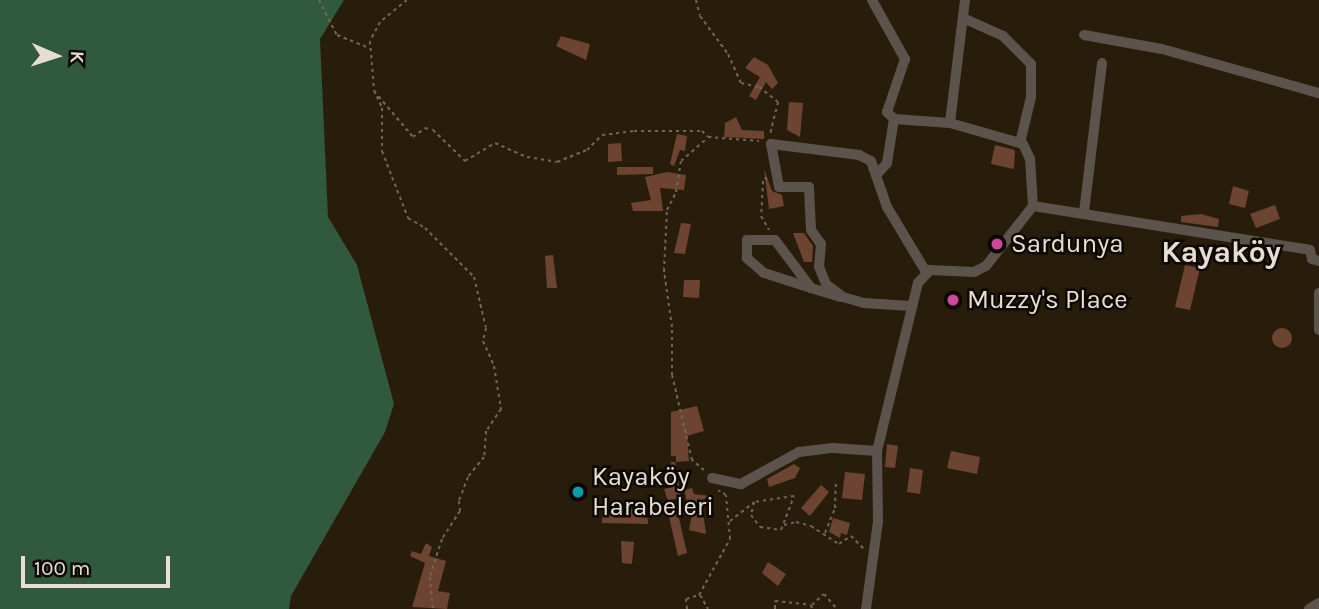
<!DOCTYPE html>
<html>
<head>
<meta charset="utf-8">
<style>
	body { margin:0 }
	#map { position:relative; width:1319px; height:609px; overflow:hidden; background:#281d0b; font-family:Karla,sans-serif }
	div>[style] { position:absolute }
	.forest>* { inset:0; background:#31593d }
	.building>* { inset:0; background:#6d4331 }
	.round { border-radius:50% }
	.path>* { height:2px; margin-top:-1px; transform-origin:0; background:repeating-linear-gradient(90deg,#706656 0 3.5px,transparent 0 7px) }
	.minor>* { height:10px; margin:-5px; padding:0 5px; transform-origin:5px; border-radius:5px; background:#5b534c }
	.dots>* { width:19px; height:19px; translate:-50% -50%; box-sizing:border-box; border:4px solid #0d0803; border-radius:50% }
	span { translate:-50% -50%; white-space:nowrap; text-align:center; line-height:1.15; -webkit-text-stroke:5px #0d0803; paint-order:stroke }
	.poi-label { font-size:26px; color:#e6ded3 }
	.left { translate:0 -50%; text-align:left }
	.quarter-label { font-size:30px; color:#e6ded3; font-weight:700 }
	.north { position:absolute; left:21px; top:21px; width:70px; height:70px; -webkit-text-stroke:5px #0d0803; paint-order:stroke; rotate:93deg; font-size:19px; font-weight:700; line-height:28px; text-align:center; color:#e6ded3 }
	.north::after { content:''; display:block; margin:auto; width:24px; height:32px; background:#e6ded3; clip-path:polygon(50% 0,100% 100%,50% 72%,0 100%) }
	.scale { position:absolute; left:21px; top:556px; width:149px; height:32px; box-sizing:border-box; border:4px solid #e6ded3; border-top:0; padding-left:9px; font-size:21px; line-height:24px; white-space:nowrap; color:#e6ded3; -webkit-text-stroke:5px #0d0803; paint-order:stroke }
</style>
</head>
<body>
<div id="map">
	<div class="forest">
		<i style="clip-path:polygon(0 0,344px 0,320px 39px,328px 217px,357px 265px,394px 404px,385px 432px,291px 596px,289px 609px,0 609px)"></i>
	</div>
	<div class="building">
		<i style="clip-path:polygon(561px 36px,590px 44px,586px 60px,556px 46px)"></i>
		<i style="clip-path:polygon(754px 57px,768px 65px,778px 83px,772px 89px,766px 82px,756px 100px,749px 96px,760px 77px,745px 68px)"></i>
		<i style="clip-path:polygon(789px 102px,803px 103px,800px 137px,787px 130px)"></i>
		<i style="clip-path:polygon(736px 117px,742px 130px,764px 131px,764px 139px,724px 137px,725px 123px)"></i>
		<i style="clip-path:polygon(677px 134px,687px 136px,685px 151px,680px 150px,674px 166px,670px 164px)"></i>
		<i style="clip-path:polygon(621px 143px,622px 161px,608px 162px,608px 144px)"></i>
		<i style="clip-path:polygon(995px 145px,1015px 150px,1014px 169px,991px 164px)"></i>
		<i style="clip-path:polygon(617px 167px,653px 167px,653px 174px,617px 175px)"></i>
		<i style="clip-path:polygon(764px 169px,772px 191px,782px 195px,784px 206px,769px 209px)"></i>
		<i style="clip-path:polygon(667px 172px,686px 175px,684px 190px,660px 188px,663px 211px,633px 211px,631px 203px,651px 200px,645px 177px)"></i>
		<i style="clip-path:polygon(1233px 186px,1249px 191px,1245px 208px,1229px 204px)"></i>
		<i style="clip-path:polygon(1275px 205px,1280px 219px,1256px 228px,1250px 214px)"></i>
		<i style="clip-path:polygon(1201px 214px,1219px 219px,1218px 227px,1181px 222px,1181px 216px)"></i>
		<i style="clip-path:polygon(681px 223px,691px 224px,685px 254px,674px 253px)"></i>
		<i style="clip-path:polygon(793px 233px,804px 233px,813px 246px,812px 262px,804px 262px)"></i>
		<i style="clip-path:polygon(553px 255px,557px 288px,547px 288px,545px 256px)"></i>
		<i style="clip-path:polygon(1185px 265px,1200px 268px,1190px 310px,1175px 307px)"></i>
		<i style="clip-path:polygon(684px 280px,700px 280px,699px 298px,683px 297px)"></i>
		<i class="round" style="left:1272px;top:328px;width:20px;height:20px"></i>
		<i style="clip-path:polygon(697px 406px,704px 431px,687px 436px,689px 461px,676px 462px,676px 456px,671px 456px,671px 412px)"></i>
		<i style="clip-path:polygon(887px 444px,898px 446px,895px 468px,885px 467px)"></i>
		<i style="clip-path:polygon(951px 451px,980px 457px,977px 474px,947px 468px)"></i>
		<i style="clip-path:polygon(671px 462px,675px 462px,681px 497px,668px 501px,664px 489px,672px 487px)"></i>
		<i style="clip-path:polygon(794px 464px,800px 468px,795px 478px,769px 487px,767px 479px)"></i>
		<i style="clip-path:polygon(910px 468px,923px 470px,920px 494px,907px 492px)"></i>
		<i style="clip-path:polygon(845px 472px,865px 474px,862px 500px,842px 498px)"></i>
		<i style="clip-path:polygon(821px 485px,829px 492px,810px 516px,801px 508px)"></i>
		<i style="clip-path:polygon(692px 488px,694px 494px,710px 496px,705px 498px,703px 511px,706px 534px,689px 530px,693px 510px,698px 509px,694px 509px,695px 500px,687px 502px,684px 490px)"></i>
		<i style="clip-path:polygon(602px 508px,647px 510px,648px 524px,602px 523px)"></i>
		<i style="clip-path:polygon(678px 514px,687px 553px,678px 556px,669px 517px)"></i>
		<i style="clip-path:polygon(833px 518px,850px 523px,847px 535px,841px 533px,840px 538px,829px 532px)"></i>
		<i style="clip-path:polygon(621px 541px,634px 542px,632px 564px,622px 563px)"></i>
		<i style="clip-path:polygon(426px 543px,432px 547px,429px 556px,446px 561px,438px 591px,450px 593px,447px 609px,412px 607px,425px 563px,410px 556px,412px 551px,421px 554px)"></i>
		<i style="clip-path:polygon(768px 562px,786px 574px,778px 586px,762px 573px)"></i>
	</div>
	<div class="path">
		<i style="left:319px;top:0;width:39px;rotate:63deg"></i>
		<i style="left:337px;top:35px;width:35px;rotate:22deg"></i>
		<i style="left:407px;top:0;width:35px;rotate:141deg"></i>
		<i style="left:380px;top:22px;width:21px;rotate:118deg"></i>
		<i style="left:370px;top:41px;width:49px;rotate:85.3deg"></i>
		<i style="left:374px;top:90px;width:20px;rotate:66deg"></i>
		<i style="left:382px;top:108px;width:43px;rotate:90deg"></i>
		<i style="left:382px;top:151px;width:72px;rotate:68.8deg"></i>
		<i style="left:408px;top:218px;width:20px;rotate:30deg"></i>
		<i style="left:425px;top:228px;width:69px;rotate:45deg"></i>
		<i style="left:474px;top:277px;width:52px;rotate:76.8deg"></i>
		<i style="left:486px;top:328px;width:13px;rotate:103deg"></i>
		<i style="left:483px;top:341px;width:27px;rotate:66deg"></i>
		<i style="left:494px;top:366px;width:44px;rotate:80.8deg"></i>
		<i style="left:501px;top:409px;width:27px;rotate:124deg"></i>
		<i style="left:486px;top:431px;width:26px;rotate:94deg"></i>
		<i style="left:484px;top:457px;width:26px;rotate:129deg"></i>
		<i style="left:468px;top:477px;width:26px;rotate:111deg"></i>
		<i style="left:459px;top:501px;width:10px;rotate:84deg"></i>
		<i style="left:460px;top:511px;width:33px;rotate:123deg"></i>
		<i style="left:442px;top:539px;width:40px;rotate:108deg"></i>
		<i style="left:430px;top:577px;width:32px;rotate:85deg"></i>
		<i style="left:696px;top:0;width:16px;rotate:76deg"></i>
		<i style="left:700px;top:16px;width:47px;rotate:53.6deg"></i>
		<i style="left:728px;top:54px;width:32px;rotate:66deg"></i>
		<i style="left:741px;top:83px;width:18px;rotate:13deg"></i>
		<i style="left:759px;top:87px;width:24px;rotate:38deg"></i>
		<i style="left:778px;top:102px;width:33px;rotate:104deg"></i>
		<i style="left:374px;top:91px;width:60px;rotate:49.7deg"></i>
		<i style="left:413px;top:137px;width:15px;rotate:-37deg"></i>
		<i style="left:425px;top:128px;width:8px;rotate:14deg"></i>
		<i style="left:433px;top:130px;width:45px;rotate:44.1deg"></i>
		<i style="left:465px;top:161px;width:35px;rotate:-31deg"></i>
		<i style="left:495px;top:143px;width:35px;rotate:24deg"></i>
		<i style="left:527px;top:157px;width:30px;rotate:9deg"></i>
		<i style="left:557px;top:162px;width:32px;rotate:-22deg"></i>
		<i style="left:587px;top:150px;width:21px;rotate:-45deg"></i>
		<i style="left:602px;top:135px;width:32px;rotate:-7deg"></i>
		<i style="left:634px;top:131px;width:68px"></i>
		<i style="left:702px;top:131px;width:8px;rotate:45deg"></i>
		<i style="left:708px;top:137px;width:51px;rotate:4.5deg"></i>
		<i style="left:767px;top:177px;width:6px;rotate:135deg"></i>
		<i style="left:763px;top:181px;width:35px;rotate:93deg"></i>
		<i style="left:761px;top:216px;width:16px;rotate:60deg"></i>
		<i style="left:704px;top:470px;width:16px;rotate:-140deg"></i>
		<i style="left:692px;top:460px;width:87px;rotate:-103.2deg"></i>
		<i style="left:672px;top:375px;width:48px;rotate:-90deg"></i>
		<i style="left:672px;top:327px;width:57px;rotate:-98.1deg"></i>
		<i style="left:664px;top:271px;width:61px;rotate:-87.2deg"></i>
		<i style="left:667px;top:210px;width:20px;rotate:-63deg"></i>
		<i style="left:676px;top:192px;width:31px;rotate:-81deg"></i>
		<i style="left:681px;top:161px;width:35px;rotate:-41deg"></i>
		<i style="left:730px;top:521px;width:31px;rotate:-38deg"></i>
		<i style="left:754px;top:502px;width:13px;rotate:103deg"></i>
		<i style="left:751px;top:515px;width:15px;rotate:53deg"></i>
		<i style="left:760px;top:527px;width:21px;rotate:8deg"></i>
		<i style="left:781px;top:530px;width:36px;rotate:-69deg"></i>
		<i style="left:794px;top:496px;width:40px;rotate:171.5deg"></i>
		<i style="left:784px;top:525px;width:12px;rotate:-14deg"></i>
		<i style="left:796px;top:522px;width:16px;rotate:15deg"></i>
		<i style="left:811px;top:526px;width:33px;rotate:33deg"></i>
		<i style="left:839px;top:544px;width:14px;rotate:-34deg"></i>
		<i style="left:851px;top:536px;width:18px;rotate:45deg"></i>
		<i style="left:825px;top:533px;width:27px;rotate:-68deg"></i>
		<i style="left:835px;top:508px;width:25px;rotate:-88deg"></i>
		<i style="left:700px;top:595px;width:16px;rotate:60deg"></i>
		<i style="left:812px;top:605px;width:16px;rotate:-43deg"></i>
		<i style="left:824px;top:594px;width:20px;rotate:49deg"></i>
		<i style="left:687px;top:609px;width:10px;rotate:-96deg"></i>
		<i style="left:686px;top:599px;width:14px;rotate:-17deg"></i>
		<i style="left:699px;top:595px;width:64px;rotate:-61deg"></i>
		<i style="left:730px;top:539px;width:44px;rotate:-95.2deg"></i>
		<i style="left:726px;top:495px;width:9px;rotate:-148deg"></i>
		<i style="left:775px;top:609px;width:8px;rotate:-90deg"></i>
		<i style="left:775px;top:601px;width:36px;rotate:6deg"></i>
		<i style="left:811px;top:605px;width:4px;rotate:76deg"></i>
	</div>
	<div class="minor">
		<i style="left:872px;top:0;width:68px;rotate:60.8deg"></i>
		<i style="left:905px;top:59px;width:56px;rotate:108.8deg"></i>
		<i style="left:887px;top:112px;width:10px;rotate:45deg"></i>
		<i style="left:894px;top:119px;width:56px;rotate:4.1deg"></i>
		<i style="left:965px;top:0;width:124px;rotate:97deg"></i>
		<i style="left:950px;top:123px;width:76px;rotate:16deg"></i>
		<i style="left:1023px;top:144px;width:17px;rotate:65deg"></i>
		<i style="left:1030px;top:159px;width:47px;rotate:86.3deg"></i>
		<i style="left:963px;top:18px;width:44px;rotate:24.2deg"></i>
		<i style="left:1003px;top:36px;width:40px;rotate:45deg"></i>
		<i style="left:1031px;top:64px;width:33px;rotate:90deg"></i>
		<i style="left:1031px;top:97px;width:47px;rotate:103.4deg"></i>
		<i style="left:1084px;top:35px;width:79px;rotate:10.2deg"></i>
		<i style="left:1162px;top:49px;width:163px;rotate:15.7deg"></i>
		<i style="left:879px;top:172px;width:12px;rotate:-48deg"></i>
		<i style="left:887px;top:163px;width:45px;rotate:-81deg"></i>
		<i style="left:1033px;top:206px;width:280px;rotate:9deg"></i>
		<i style="left:1084px;top:212px;width:150px;rotate:-83.1deg"></i>
		<i style="left:1310px;top:250px;width:9px;rotate:77deg"></i>
		<i style="left:1312px;top:259px;width:7px;rotate:16deg"></i>
		<i style="left:811px;top:288px;width:49px;rotate:-162.3deg"></i>
		<i style="left:764px;top:273px;width:23px;rotate:-139deg"></i>
		<i style="left:747px;top:258px;width:18px;rotate:-90deg"></i>
		<i style="left:747px;top:240px;width:28px"></i>
		<i style="left:775px;top:240px;width:60px;rotate:53.1deg"></i>
		<i style="left:811px;top:288px;width:30px;rotate:17deg"></i>
		<i style="left:1319px;top:293px;width:37px;rotate:90deg"></i>
		<i style="left:911px;top:306px;width:47px;rotate:-176.3deg"></i>
		<i style="left:864px;top:303px;width:22px;rotate:-164deg"></i>
		<i style="left:843px;top:297px;width:21px;rotate:-143deg"></i>
		<i style="left:826px;top:284px;width:18px;rotate:-112deg"></i>
		<i style="left:819px;top:267px;width:23px;rotate:-85deg"></i>
		<i style="left:821px;top:244px;width:17px;rotate:-126deg"></i>
		<i style="left:811px;top:230px;width:43px;rotate:-92.7deg"></i>
		<i style="left:809px;top:187px;width:30px;rotate:180deg"></i>
		<i style="left:779px;top:187px;width:44px;rotate:-100.5deg"></i>
		<i style="left:771px;top:144px;width:89px;rotate:7.1deg"></i>
		<i style="left:859px;top:155px;width:13px;rotate:27deg"></i>
		<i style="left:871px;top:161px;width:49px;rotate:70.8deg"></i>
		<i style="left:887px;top:207px;width:76px;rotate:59deg"></i>
		<i style="left:712px;top:478px;width:30px;rotate:12deg"></i>
		<i style="left:741px;top:484px;width:66px;rotate:-28.9deg"></i>
		<i style="left:799px;top:452px;width:34px;rotate:-7deg"></i>
		<i style="left:833px;top:448px;width:44px;rotate:3.9deg"></i>
		<i style="left:866px;top:609px;width:89px;rotate:-82.2deg"></i>
		<i style="left:878px;top:521px;width:70px;rotate:-90.8deg"></i>
		<i style="left:877px;top:451px;width:173px;rotate:-76.3deg"></i>
		<i style="left:918px;top:283px;width:18px;rotate:-47deg"></i>
		<i style="left:930px;top:270px;width:44px;rotate:2.6deg"></i>
		<i style="left:974px;top:272px;width:13px;rotate:-27deg"></i>
		<i style="left:986px;top:266px;width:76px;rotate:-51.9deg"></i>
		<i style="left:1309px;top:609px;width:12px;rotate:-31deg"></i>
	</div>
	<div class="dots">
		<i style="left:997px;top:244px;background:#d1479c"></i>
		<i style="left:953px;top:300px;background:#d1479c"></i>
		<i style="left:578px;top:492px;background:#0f9aa8"></i>
	</div>
	<div class="poi-label">
		<span class="left" style="left:1011px;top:244px">Sardunya</span>
		<span class="left" style="left:967px;top:300px">Muzzy's Place</span>
		<span class="left" style="left:592px;top:492px">Kayaköy<br>Harabeleri</span>
	</div>
	<div class="quarter-label">
		<span style="left:1221px;top:252px">Kayaköy</span>
	</div>
	<div class="north">K</div>
	<div class="scale">100 m</div>
</div>
</body>
</html>
